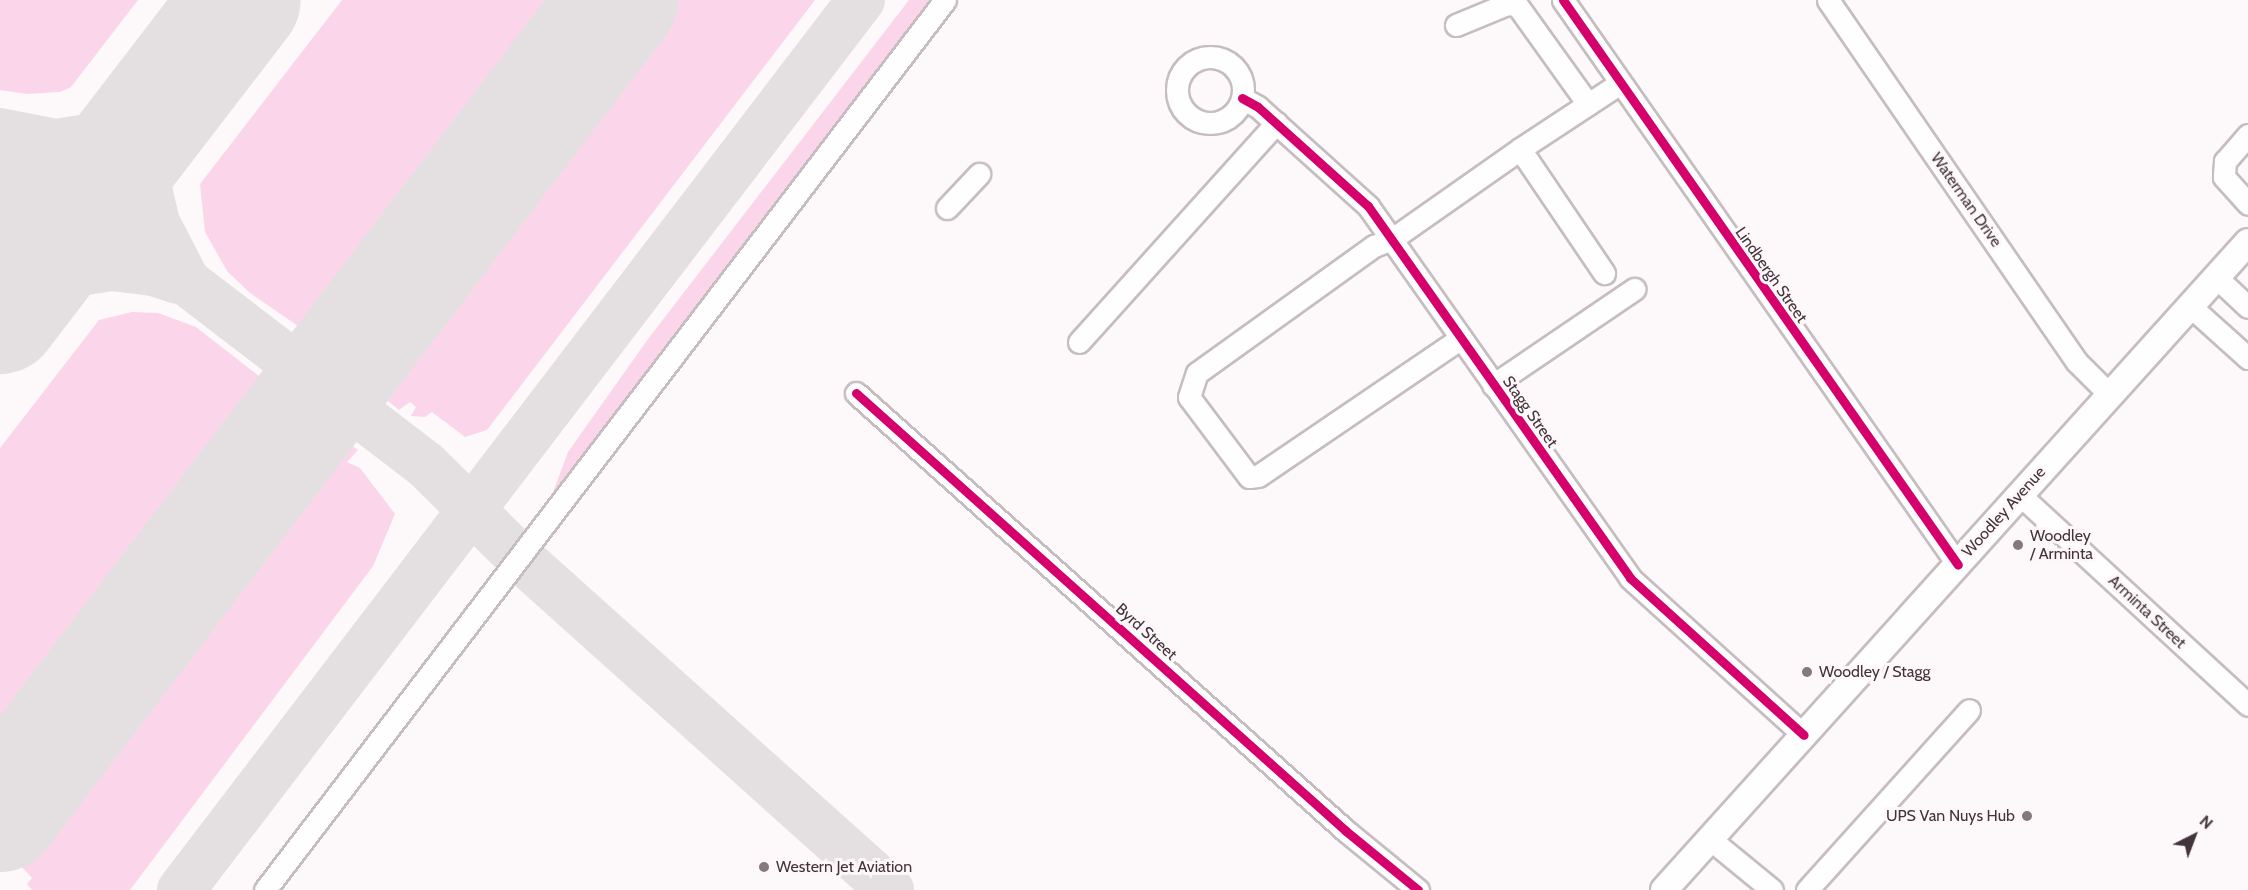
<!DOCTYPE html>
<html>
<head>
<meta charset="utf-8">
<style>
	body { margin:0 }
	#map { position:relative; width:2248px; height:890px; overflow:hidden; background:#fdf8fa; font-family:Cabin,sans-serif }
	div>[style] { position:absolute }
	.green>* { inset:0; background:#fbd6ea }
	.taxiway>* { height:48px; margin:-24px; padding:0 24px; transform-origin:24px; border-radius:24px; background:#e4e0e2 }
	.runway>* { height:118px; margin:-59px; padding:0 59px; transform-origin:59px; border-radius:59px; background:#e4e0e2 }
	.roads { filter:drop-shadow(2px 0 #c6bdc1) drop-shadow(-2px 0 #c6bdc1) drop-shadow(0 2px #c6bdc1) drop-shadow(0 -2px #c6bdc1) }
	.minor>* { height:21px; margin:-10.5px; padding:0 10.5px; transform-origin:10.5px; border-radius:10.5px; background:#fffefe }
	.minor>.ring { margin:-10.5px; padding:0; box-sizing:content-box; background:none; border:21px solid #fffefe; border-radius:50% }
	.major>* { height:26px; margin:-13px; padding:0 13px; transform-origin:13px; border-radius:13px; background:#fffefe }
	.cycleway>* { height:9px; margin:-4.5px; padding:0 4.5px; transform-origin:4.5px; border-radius:4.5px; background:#d6006c }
	.dots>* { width:16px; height:16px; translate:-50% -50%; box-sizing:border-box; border:3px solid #fef7fa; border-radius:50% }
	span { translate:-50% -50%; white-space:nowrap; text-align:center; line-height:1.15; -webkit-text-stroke:6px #fef7fa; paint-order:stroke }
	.street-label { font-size:16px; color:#42343b }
	.poi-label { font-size:16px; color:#42343b }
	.left { translate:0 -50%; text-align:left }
	.right { translate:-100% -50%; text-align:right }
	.north { position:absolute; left:2164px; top:806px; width:60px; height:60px; -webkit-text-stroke:4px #fef7fa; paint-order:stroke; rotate:42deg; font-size:16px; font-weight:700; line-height:24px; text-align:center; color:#42343b }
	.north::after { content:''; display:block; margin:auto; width:21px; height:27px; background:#42343b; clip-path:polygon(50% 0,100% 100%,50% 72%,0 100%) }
</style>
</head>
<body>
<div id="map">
	<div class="green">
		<i style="clip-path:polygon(0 0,138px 0,71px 87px,60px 92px,27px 94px,0 90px)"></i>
		<i style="clip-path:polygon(342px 0,569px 0,311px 335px,250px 293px,227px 271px,205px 232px,200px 184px)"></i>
		<i style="clip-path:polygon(670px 0,815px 0,487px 430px,465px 437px,432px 412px,425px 417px,411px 416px,416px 407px,410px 402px,399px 410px,387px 400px,393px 378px,387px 371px)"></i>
		<i style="clip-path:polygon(909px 0,930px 0,552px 495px,568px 452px,648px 339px)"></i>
		<i style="clip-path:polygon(132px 312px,158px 313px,196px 327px,273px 387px,0 742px,0 448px,99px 320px)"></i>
		<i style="clip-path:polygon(347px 442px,358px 450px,347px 462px,360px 468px,395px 514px,373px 566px,130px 890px,32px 890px,27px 884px,32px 878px,16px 861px,14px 853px,322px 453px,332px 458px)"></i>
	</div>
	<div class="taxiway">
		<i style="left:0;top:132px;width:57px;rotate:11.1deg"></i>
		<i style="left:56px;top:143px;width:39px;rotate:-9deg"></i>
		<i style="left:95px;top:137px;width:45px;rotate:-24.9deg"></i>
		<i style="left:136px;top:118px;width:47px;rotate:-42.4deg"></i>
		<i style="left:0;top:139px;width:536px;rotate:37.43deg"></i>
		<i style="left:426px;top:465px;width:129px;rotate:44.7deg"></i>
		<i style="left:518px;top:556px;width:500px;rotate:41.9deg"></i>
		<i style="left:0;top:152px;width:52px;rotate:67.4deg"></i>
		<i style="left:20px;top:200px;width:37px;rotate:87deg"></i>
		<i style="left:22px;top:237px;width:40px;rotate:100deg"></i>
		<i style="left:15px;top:276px;width:36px;rotate:114deg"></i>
		<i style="left:182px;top:273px;width:56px;rotate:-117.5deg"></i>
		<i style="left:156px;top:223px;width:40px;rotate:-103deg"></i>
		<i style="left:147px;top:184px;width:21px;rotate:-90deg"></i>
		<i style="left:147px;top:163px;width:44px;rotate:-75.7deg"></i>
		<i style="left:158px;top:120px;width:73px;rotate:-57.8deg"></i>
		<i style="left:10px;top:285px;width:93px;rotate:-46.3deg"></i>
		<i style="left:0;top:319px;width:44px;rotate:-39.5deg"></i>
		<i style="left:34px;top:291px;width:42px;rotate:-25.3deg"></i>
		<i style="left:72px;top:273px;width:40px;rotate:-8.5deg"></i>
		<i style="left:112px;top:267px;width:41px;rotate:7deg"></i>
		<i style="left:153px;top:272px;width:25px;rotate:18deg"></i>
		<i style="left:284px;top:355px;width:19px;rotate:25deg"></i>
		<i style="left:301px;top:363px;width:27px;rotate:-4deg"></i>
		<i style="left:328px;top:361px;width:15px;rotate:-28deg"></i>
		<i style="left:341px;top:354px;width:44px;rotate:-46.8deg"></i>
		<i style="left:276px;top:446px;width:53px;rotate:-38.2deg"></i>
		<i style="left:318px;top:413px;width:21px;rotate:-11deg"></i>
		<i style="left:339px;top:409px;width:25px;rotate:16deg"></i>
		<i style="left:181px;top:890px;width:1120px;rotate:-52.62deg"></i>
	</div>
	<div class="runway">
		<i style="left:0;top:315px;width:397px;rotate:-52.5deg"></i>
		<i style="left:0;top:813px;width:1022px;rotate:-52.72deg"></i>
	</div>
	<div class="roads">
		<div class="minor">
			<i style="left:1563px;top:0;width:689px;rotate:55.04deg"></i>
			<i style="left:1828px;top:0;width:439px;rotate:55.5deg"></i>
			<i style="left:2077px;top:362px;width:47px;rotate:45deg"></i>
			<i style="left:1456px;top:25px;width:55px;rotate:-22.4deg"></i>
			<i style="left:1507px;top:4px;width:10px;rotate:6deg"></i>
			<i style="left:1517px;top:5px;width:122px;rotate:54.4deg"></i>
			<i class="ring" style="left:1177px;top:57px;width:45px;height:45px"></i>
			<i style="left:1242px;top:98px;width:18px;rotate:29deg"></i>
			<i style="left:1258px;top:107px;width:148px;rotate:42deg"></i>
			<i style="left:1368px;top:206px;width:455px;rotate:54.8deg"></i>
			<i style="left:1630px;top:578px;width:234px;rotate:42.1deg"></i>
			<i style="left:2248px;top:135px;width:35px;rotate:131deg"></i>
			<i style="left:2225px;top:161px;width:16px;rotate:94deg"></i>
			<i style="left:2224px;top:177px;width:36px;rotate:48deg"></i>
			<i style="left:1520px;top:149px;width:120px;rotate:-33.4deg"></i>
			<i style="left:947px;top:208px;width:47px;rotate:-46.7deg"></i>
			<i style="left:2216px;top:277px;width:44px;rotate:43.2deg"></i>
			<i style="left:2190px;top:306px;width:78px;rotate:41.9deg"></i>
			<i style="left:1461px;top:338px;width:245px;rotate:145.8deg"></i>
			<i style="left:1258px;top:476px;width:9px;rotate:174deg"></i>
			<i style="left:1249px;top:477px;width:100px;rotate:-126.9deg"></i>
			<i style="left:1189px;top:397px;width:25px;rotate:-72deg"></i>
			<i style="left:1197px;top:373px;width:218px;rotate:-35.7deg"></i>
			<i style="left:1374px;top:246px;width:19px;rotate:-21deg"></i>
			<i style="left:1392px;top:239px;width:156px;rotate:-35.1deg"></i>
			<i style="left:1520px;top:149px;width:150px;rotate:55.9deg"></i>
			<i style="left:1079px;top:342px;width:295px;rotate:-48deg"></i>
			<i style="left:1493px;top:385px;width:171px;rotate:-34.2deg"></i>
			<i style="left:856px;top:393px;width:657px;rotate:41.79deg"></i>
			<i style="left:1346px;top:831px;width:93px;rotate:39.3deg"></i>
			<i style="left:2020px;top:495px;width:310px;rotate:42.6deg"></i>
			<i style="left:1710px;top:839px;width:80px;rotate:39.4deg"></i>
			<i style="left:265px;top:890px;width:1120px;rotate:-52.62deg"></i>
			<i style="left:1807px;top:890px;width:242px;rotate:-48deg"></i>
		</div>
		<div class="major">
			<i style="left:1664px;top:890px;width:872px;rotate:-47.97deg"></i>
		</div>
	</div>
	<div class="cycleway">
		<i style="left:1563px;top:0;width:689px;rotate:55.04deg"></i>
		<i style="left:1242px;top:98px;width:18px;rotate:29deg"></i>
		<i style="left:1258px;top:107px;width:148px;rotate:42deg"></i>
		<i style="left:1368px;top:206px;width:455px;rotate:54.8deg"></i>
		<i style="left:1630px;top:578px;width:234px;rotate:42.1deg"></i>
		<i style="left:856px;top:393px;width:657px;rotate:41.79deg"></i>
		<i style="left:1346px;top:831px;width:93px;rotate:39.3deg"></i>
	</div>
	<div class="dots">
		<i style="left:2018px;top:545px;background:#83797e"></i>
		<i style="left:1807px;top:672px;background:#83797e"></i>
		<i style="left:2027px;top:816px;background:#83797e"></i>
		<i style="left:764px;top:867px;background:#83797e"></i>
	</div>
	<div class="street-label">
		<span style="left:1966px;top:200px;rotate:55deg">Waterman Drive</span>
		<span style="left:1771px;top:275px;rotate:55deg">Lindbergh Street</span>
		<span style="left:1530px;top:412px;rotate:55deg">Stagg Street</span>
		<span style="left:2004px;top:512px;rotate:-48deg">Woodley Avenue</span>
		<span style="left:2147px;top:612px;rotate:43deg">Arminta Street</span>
		<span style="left:1146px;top:632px;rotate:42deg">Byrd Street</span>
	</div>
	<div class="poi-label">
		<span class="left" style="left:2030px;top:545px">Woodley<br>/ Arminta</span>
		<span class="left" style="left:1819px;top:672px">Woodley / Stagg</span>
		<span class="right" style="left:2015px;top:816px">UPS Van Nuys Hub</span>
		<span class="left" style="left:776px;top:867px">Western Jet Aviation</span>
	</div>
	<div class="north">N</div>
</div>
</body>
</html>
